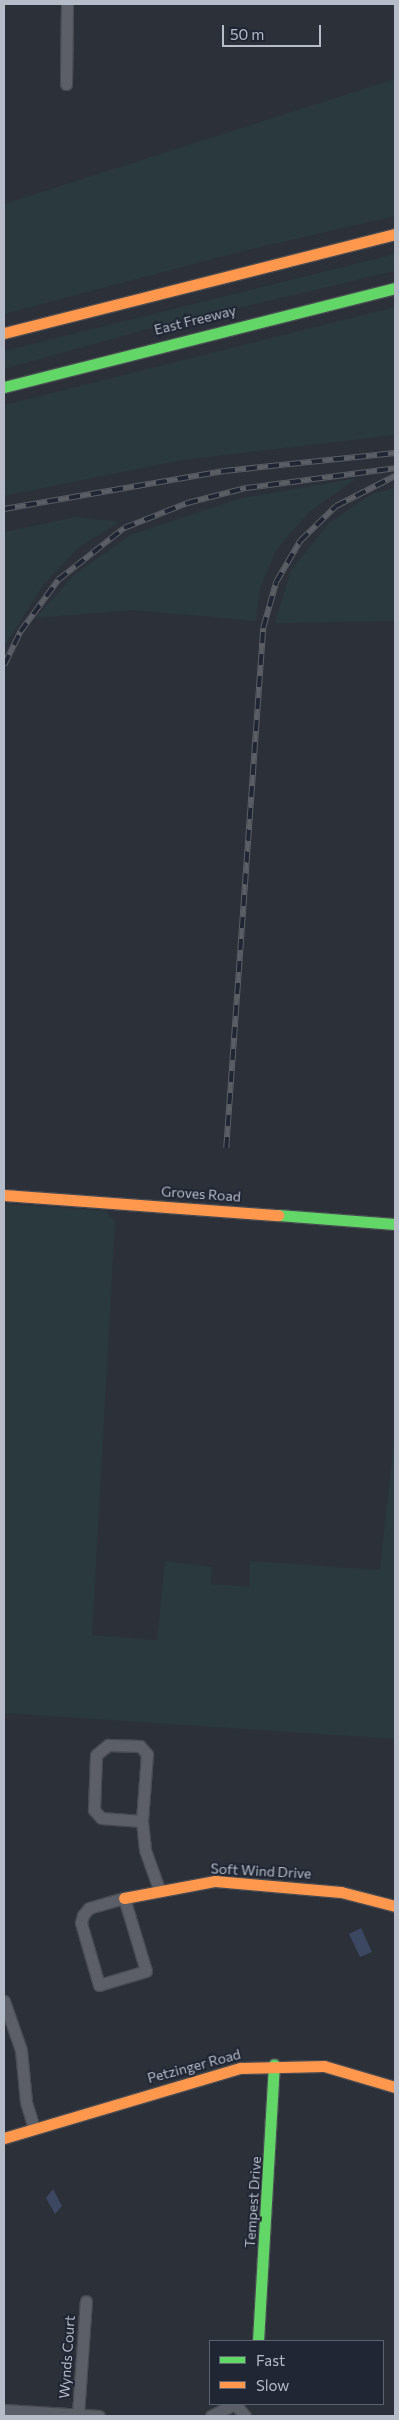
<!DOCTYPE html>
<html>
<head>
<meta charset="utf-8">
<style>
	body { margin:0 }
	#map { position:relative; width:399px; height:2420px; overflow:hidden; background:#2c3039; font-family:Commissioner,sans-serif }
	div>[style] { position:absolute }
	.green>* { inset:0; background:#29393e }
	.water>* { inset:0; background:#3c4862 }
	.roads { filter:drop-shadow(1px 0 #484b52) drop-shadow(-1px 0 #484b52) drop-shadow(0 1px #484b52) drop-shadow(0 -1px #484b52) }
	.street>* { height:11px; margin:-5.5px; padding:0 5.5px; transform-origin:5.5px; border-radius:5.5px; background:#5c5f67 }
	.fast>* { height:11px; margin:-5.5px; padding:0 5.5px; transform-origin:5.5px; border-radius:5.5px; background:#63d668 }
	.slow>* { height:11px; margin:-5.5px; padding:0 5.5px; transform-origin:5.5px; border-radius:5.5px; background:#ff974d }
	.rail>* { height:5.5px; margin-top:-2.75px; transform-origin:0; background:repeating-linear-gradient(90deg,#202633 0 11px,#5b5e64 0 22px); box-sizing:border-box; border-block:1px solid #5b5e64 }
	span { translate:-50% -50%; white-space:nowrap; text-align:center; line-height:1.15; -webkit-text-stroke:4px #202633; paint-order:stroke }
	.street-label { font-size:14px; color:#b7bcc9 }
	.frame { position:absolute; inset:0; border:5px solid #b7bcc9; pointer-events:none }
	.legend { position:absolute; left:209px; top:2340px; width:175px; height:65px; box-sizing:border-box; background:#202633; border:1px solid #5c626f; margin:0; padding:6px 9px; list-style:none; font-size:15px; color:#b7bcc9 }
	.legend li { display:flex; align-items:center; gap:10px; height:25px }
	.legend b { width:25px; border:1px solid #5c626f }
	.scale { position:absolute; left:222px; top:25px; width:99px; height:22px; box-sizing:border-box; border:2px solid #b7bcc9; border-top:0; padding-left:6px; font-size:15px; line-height:18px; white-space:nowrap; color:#b7bcc9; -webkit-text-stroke:4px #202633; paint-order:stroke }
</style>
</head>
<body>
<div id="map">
	<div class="green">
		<i style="clip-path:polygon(395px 79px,395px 216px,239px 252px,4px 314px,4px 204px)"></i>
		<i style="clip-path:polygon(395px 254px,395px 271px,144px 330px,4px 369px,4px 351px)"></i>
		<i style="clip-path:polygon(395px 307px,395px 435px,182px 460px,4px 496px,4px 405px)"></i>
		<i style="clip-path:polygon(357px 478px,309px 512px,276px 550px,260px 589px,256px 621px,132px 610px,35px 618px,73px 576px,130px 535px,242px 498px)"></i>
		<i style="clip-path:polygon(395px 488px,395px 621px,275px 623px,291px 570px,329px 523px,372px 494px)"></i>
		<i style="clip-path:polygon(76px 517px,120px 522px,80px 546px,44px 584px,4px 647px,4px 532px)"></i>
		<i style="clip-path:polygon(4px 1204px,106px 1211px,115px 1222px,92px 1635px,157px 1640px,165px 1561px,212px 1567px,211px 1584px,249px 1587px,250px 1561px,380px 1570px,395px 1430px,395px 1739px,4px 1713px)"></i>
	</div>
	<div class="water">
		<i style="clip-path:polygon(361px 1928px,372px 1952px,360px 1957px,349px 1934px)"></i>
		<i style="clip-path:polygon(53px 2189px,62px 2206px,55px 2214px,46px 2198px)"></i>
	</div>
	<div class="roads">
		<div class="street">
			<i style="left:66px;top:84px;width:80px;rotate:-89.3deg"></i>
			<i style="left:108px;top:1745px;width:32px;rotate:2deg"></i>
			<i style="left:140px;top:1746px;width:11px;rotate:49deg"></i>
			<i style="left:147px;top:1754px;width:67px;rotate:94.3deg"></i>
			<i style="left:142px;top:1821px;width:41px;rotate:-175.8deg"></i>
			<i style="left:101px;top:1818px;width:11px;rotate:-131deg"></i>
			<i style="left:94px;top:1810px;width:55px;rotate:-87.9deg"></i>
			<i style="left:96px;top:1755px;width:16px;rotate:-40deg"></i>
			<i style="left:142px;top:1821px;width:29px;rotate:84deg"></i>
			<i style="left:145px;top:1850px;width:41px;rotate:70.3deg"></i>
			<i style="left:124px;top:1898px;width:76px;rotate:73.2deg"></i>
			<i style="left:146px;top:1971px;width:49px;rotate:163.4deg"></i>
			<i style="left:99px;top:1985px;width:65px;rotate:-106.2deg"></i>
			<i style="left:81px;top:1923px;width:8px;rotate:-76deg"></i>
			<i style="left:83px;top:1915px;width:9px;rotate:-49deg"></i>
			<i style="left:89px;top:1908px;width:36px;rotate:-16deg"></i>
			<i style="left:4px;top:2001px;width:52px;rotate:70.9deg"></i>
			<i style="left:21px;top:2050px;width:52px;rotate:84.5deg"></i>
			<i style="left:26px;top:2102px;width:28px;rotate:73deg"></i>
			<i style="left:235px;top:2404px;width:16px;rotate:50deg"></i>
			<i style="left:4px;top:2410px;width:95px;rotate:3.6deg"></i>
			<i style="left:78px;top:2414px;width:113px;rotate:-86deg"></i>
			<i style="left:211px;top:2416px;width:27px;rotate:-27deg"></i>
		</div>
		<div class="fast">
			<i style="left:4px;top:387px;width:403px;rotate:-14.2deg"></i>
			<i style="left:278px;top:1215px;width:117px;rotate:4.4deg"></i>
			<i style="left:258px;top:2341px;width:277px;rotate:-86.7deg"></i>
		</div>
		<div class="slow">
			<i style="left:4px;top:333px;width:403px;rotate:-14.2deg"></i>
			<i style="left:4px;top:1195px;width:275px;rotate:4.2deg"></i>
			<i style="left:124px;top:1898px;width:93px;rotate:-10.6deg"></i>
			<i style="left:215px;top:1881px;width:126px;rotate:5deg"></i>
			<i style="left:341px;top:1892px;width:56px;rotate:14.5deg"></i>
			<i style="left:4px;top:2138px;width:247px;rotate:-16.5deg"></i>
			<i style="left:241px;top:2068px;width:83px;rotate:-1.4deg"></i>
			<i style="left:324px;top:2066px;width:74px;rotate:16.5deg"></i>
		</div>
	</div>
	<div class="rail">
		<i style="left:4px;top:509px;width:223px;rotate:-9.8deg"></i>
		<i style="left:224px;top:471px;width:172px;rotate:-6deg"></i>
		<i style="left:4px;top:665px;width:37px;rotate:-64deg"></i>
		<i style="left:20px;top:632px;width:64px;rotate:-53.8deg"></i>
		<i style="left:58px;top:580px;width:84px;rotate:-38.2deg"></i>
		<i style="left:124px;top:528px;width:68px;rotate:-21.6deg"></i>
		<i style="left:187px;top:503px;width:61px;rotate:-14.3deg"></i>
		<i style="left:246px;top:488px;width:150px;rotate:-7.6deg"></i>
		<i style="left:226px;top:1148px;width:521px;rotate:-85.93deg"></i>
		<i style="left:263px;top:628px;width:48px;rotate:-74.2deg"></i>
		<i style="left:276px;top:582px;width:48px;rotate:-59.7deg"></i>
		<i style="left:300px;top:541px;width:50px;rotate:-44.2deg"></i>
		<i style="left:336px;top:506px;width:66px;rotate:-27deg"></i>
	</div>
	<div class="street-label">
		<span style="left:195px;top:320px;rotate:-14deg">East Freeway</span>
		<span style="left:201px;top:1194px;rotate:4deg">Groves Road</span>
		<span style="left:261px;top:1871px;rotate:3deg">Soft Wind Drive</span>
		<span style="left:194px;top:2066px;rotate:-15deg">Petzinger Road</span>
		<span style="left:253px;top:2202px;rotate:-86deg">Tempest Drive</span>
		<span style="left:67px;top:2357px;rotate:-86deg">Wynds Court</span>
	</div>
	<div class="frame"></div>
	<ul class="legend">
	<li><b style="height:6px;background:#63d668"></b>Fast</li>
	<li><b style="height:6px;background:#ff974d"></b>Slow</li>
	</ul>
	<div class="scale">50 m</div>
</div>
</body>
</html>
